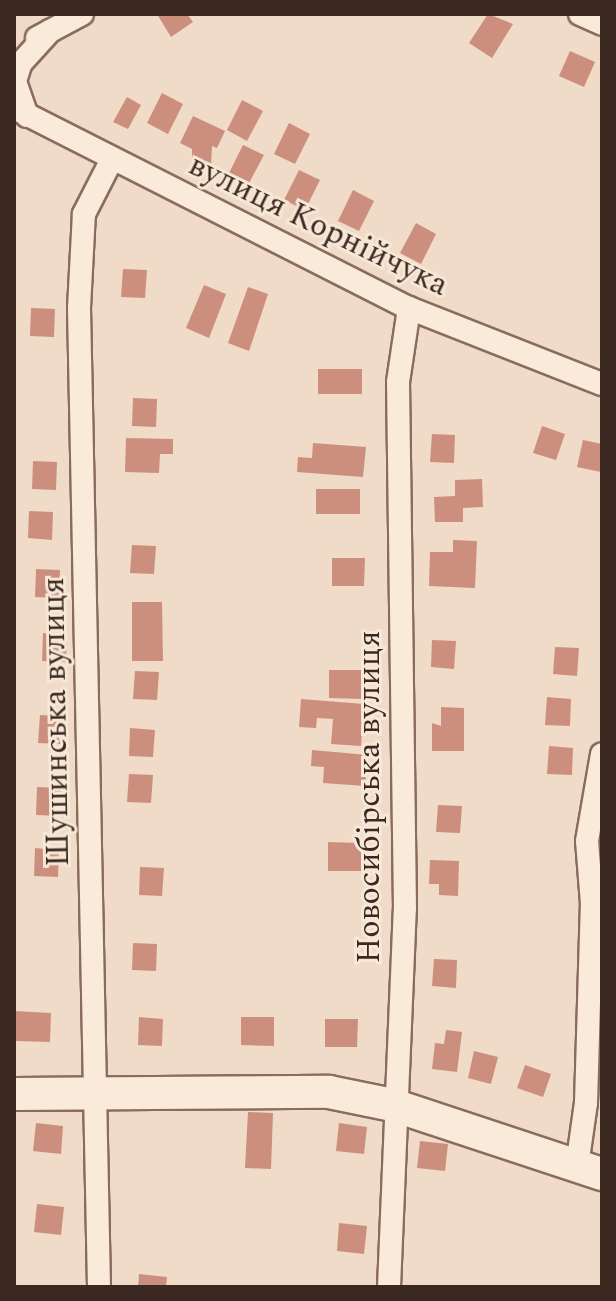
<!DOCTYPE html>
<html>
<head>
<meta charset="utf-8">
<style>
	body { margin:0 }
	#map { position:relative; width:616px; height:1301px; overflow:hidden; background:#efdbc7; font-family:Spectral,serif }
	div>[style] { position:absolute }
	.building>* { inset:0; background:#cd8f7d }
	.roads { filter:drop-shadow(2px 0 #8a6c5c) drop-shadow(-2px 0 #8a6c5c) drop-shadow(0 2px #8a6c5c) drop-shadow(0 -2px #8a6c5c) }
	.street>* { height:22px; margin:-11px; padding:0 11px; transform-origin:11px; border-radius:11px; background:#f9eada }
	.secondary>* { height:32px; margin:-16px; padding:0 16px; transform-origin:16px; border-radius:16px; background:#f9eada }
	span { translate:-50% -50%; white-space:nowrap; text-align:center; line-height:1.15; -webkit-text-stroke:6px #f6e7d6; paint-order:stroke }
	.street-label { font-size:32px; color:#3b2820 }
	.frame { position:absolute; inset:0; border:16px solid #3b2820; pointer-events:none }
</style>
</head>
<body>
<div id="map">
	<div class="building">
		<i style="clip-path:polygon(157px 14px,187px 14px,193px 22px,171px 37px)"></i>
		<i style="clip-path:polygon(488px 14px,513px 24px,492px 58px,469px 43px)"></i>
		<i style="clip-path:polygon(570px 51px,595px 62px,584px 87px,559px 76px)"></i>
		<i style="clip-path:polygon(162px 93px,183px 104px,168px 134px,147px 123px)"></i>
		<i style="clip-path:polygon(127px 97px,141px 105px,128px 129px,113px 122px)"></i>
		<i style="clip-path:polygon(242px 100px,263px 111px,247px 141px,227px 130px)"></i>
		<i style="clip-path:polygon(193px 116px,225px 131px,217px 148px,212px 146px,211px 166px,192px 159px,192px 149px,180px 143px)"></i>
		<i style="clip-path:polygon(289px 123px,310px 134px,295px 164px,274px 154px)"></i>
		<i style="clip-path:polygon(243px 145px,264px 155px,248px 185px,228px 175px)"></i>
		<i style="clip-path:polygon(299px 170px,320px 180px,305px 210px,284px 200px)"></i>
		<i style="clip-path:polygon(353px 190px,374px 201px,359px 231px,338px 221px)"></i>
		<i style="clip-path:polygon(416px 223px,436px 234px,421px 264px,400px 253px)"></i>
		<i style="clip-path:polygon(123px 269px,147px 270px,145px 298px,121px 297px)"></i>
		<i style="clip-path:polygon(204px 285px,226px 294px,209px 338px,186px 328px)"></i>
		<i style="clip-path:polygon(248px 287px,268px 294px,249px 351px,228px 343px)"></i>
		<i style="clip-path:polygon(31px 308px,55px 309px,54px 337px,30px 336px)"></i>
		<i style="clip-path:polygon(318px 369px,362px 369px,362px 394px,318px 394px)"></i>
		<i style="clip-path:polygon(133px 398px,157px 399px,156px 427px,132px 426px)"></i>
		<i style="clip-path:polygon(542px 426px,565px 434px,556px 460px,533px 453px)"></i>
		<i style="clip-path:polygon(432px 434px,455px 435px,454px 463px,430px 462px)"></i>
		<i style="clip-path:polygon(126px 438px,173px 439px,173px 454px,160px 454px,159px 473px,125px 472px)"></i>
		<i style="clip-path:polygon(583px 440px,602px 444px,601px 472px,577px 467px)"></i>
		<i style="clip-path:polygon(313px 443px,366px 447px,363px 477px,297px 472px,298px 457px,312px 458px)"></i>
		<i style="clip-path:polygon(33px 461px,57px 462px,56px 490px,32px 489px)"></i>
		<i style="clip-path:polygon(482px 479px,483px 507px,463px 508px,463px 522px,435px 522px,434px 497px,455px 496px,455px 480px)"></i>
		<i style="clip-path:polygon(316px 489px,360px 489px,360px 514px,316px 514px)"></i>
		<i style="clip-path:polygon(29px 511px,53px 512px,52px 540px,28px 538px)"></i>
		<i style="clip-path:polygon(453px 540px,477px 541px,475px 588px,429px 586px,430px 552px,453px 552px)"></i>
		<i style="clip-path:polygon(132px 545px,156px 546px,154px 574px,130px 573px)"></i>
		<i style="clip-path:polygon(332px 558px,365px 558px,364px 586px,332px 586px)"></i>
		<i style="clip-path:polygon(36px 569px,60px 570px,59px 598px,35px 597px)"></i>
		<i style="clip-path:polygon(132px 602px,162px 602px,163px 661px,132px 661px)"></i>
		<i style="clip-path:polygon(43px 633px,67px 635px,66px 662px,42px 661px)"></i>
		<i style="clip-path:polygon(432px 640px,456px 641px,454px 669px,431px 667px)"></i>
		<i style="clip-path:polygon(555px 647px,579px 648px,577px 676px,553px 674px)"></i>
		<i style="clip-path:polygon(329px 670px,361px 670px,361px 699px,329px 698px)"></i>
		<i style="clip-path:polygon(135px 671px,159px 672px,157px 700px,133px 699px)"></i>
		<i style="clip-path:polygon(547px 697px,571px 699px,570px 726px,545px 725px)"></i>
		<i style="clip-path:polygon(301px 699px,364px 704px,361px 746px,331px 744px,333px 719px,317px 718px,316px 728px,299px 727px)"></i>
		<i style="clip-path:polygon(441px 707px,464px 708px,464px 751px,432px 751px,432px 723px,441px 726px)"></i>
		<i style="clip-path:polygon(40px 715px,64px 716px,62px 744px,38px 743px)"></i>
		<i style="clip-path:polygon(130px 728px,155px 730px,153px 757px,129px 756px)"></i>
		<i style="clip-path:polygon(549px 746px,573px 748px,572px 775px,547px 774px)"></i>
		<i style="clip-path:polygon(312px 750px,368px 755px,365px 786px,323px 783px,324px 767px,311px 766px)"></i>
		<i style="clip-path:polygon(129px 774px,153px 775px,151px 803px,127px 802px)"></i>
		<i style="clip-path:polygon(37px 787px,61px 788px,60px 816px,36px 815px)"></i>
		<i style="clip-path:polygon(438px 805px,462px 806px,460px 833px,436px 832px)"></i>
		<i style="clip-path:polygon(328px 842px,361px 843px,361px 871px,328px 871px)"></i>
		<i style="clip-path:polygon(35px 848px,59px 850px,58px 877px,34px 876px)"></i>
		<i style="clip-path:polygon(430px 860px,459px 861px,458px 896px,439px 895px,439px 884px,429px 884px)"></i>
		<i style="clip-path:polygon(140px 867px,164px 868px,162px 896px,139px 895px)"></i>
		<i style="clip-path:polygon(133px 943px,157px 944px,156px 971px,132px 970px)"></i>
		<i style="clip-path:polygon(434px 959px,457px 960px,456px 988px,432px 986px)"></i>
		<i style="clip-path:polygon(14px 1011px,51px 1013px,50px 1042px,14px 1041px)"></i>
		<i style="clip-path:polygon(139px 1017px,163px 1019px,162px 1046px,138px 1045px)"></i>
		<i style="clip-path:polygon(241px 1017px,274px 1017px,274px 1046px,241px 1045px)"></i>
		<i style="clip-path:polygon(325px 1019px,358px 1019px,357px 1047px,325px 1047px)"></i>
		<i style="clip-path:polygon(446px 1030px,462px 1032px,457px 1072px,432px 1069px,435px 1043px,444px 1044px)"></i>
		<i style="clip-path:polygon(474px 1051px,498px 1057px,491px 1084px,468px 1078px)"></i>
		<i style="clip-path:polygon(525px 1065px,551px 1074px,543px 1097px,517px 1088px)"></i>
		<i style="clip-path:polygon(248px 1112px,273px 1113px,271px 1169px,245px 1168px)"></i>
		<i style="clip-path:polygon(36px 1123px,63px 1126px,61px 1154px,33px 1151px)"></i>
		<i style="clip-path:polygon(339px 1123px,367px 1127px,364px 1154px,336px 1151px)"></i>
		<i style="clip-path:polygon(420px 1141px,448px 1144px,445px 1171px,417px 1168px)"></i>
		<i style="clip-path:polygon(37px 1204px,64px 1207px,61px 1235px,34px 1232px)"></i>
		<i style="clip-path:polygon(339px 1223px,367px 1226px,364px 1254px,337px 1251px)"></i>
		<i style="clip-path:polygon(139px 1274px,167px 1277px,166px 1287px,138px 1287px)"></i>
	</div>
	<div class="roads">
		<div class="street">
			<i style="left:580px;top:14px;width:24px;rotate:24deg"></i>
			<i style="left:37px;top:38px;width:51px;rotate:-28.1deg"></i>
			<i style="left:14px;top:108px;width:443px;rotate:26.9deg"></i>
			<i style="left:409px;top:308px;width:207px;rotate:21.5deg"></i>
			<i style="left:27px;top:116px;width:37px;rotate:-109deg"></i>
			<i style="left:15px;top:81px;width:19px;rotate:-72deg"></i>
			<i style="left:21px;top:63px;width:43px;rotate:-47.8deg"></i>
			<i style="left:577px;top:1166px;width:64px;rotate:-81.9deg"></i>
			<i style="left:586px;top:1103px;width:199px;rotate:-88.3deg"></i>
			<i style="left:592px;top:904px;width:63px;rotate:-94.5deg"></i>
			<i style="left:587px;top:841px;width:88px;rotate:-80.2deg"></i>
			<i style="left:99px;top:1287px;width:979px;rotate:-91.17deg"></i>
			<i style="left:79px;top:308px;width:94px;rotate:-87deg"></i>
			<i style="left:84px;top:214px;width:59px;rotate:-63deg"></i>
			<i style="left:389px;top:1287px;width:378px;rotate:-87.6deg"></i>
			<i style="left:405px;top:909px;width:527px;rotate:-90.76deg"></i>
			<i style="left:398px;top:382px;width:75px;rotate:-81.5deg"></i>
		</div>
		<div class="secondary">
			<i style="left:14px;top:1094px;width:315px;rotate:-0.4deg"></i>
			<i style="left:329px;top:1092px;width:65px;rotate:11.5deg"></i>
			<i style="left:393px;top:1105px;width:220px;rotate:18.3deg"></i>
		</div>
	</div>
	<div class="street-label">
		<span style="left:318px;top:226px;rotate:26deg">вулиця Корнійчука</span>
		<span style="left:57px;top:722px;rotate:-91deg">Шушинська вулиця</span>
		<span style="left:370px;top:797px;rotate:-90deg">Новосибірська вулиця</span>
	</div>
	<div class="frame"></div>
</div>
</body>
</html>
